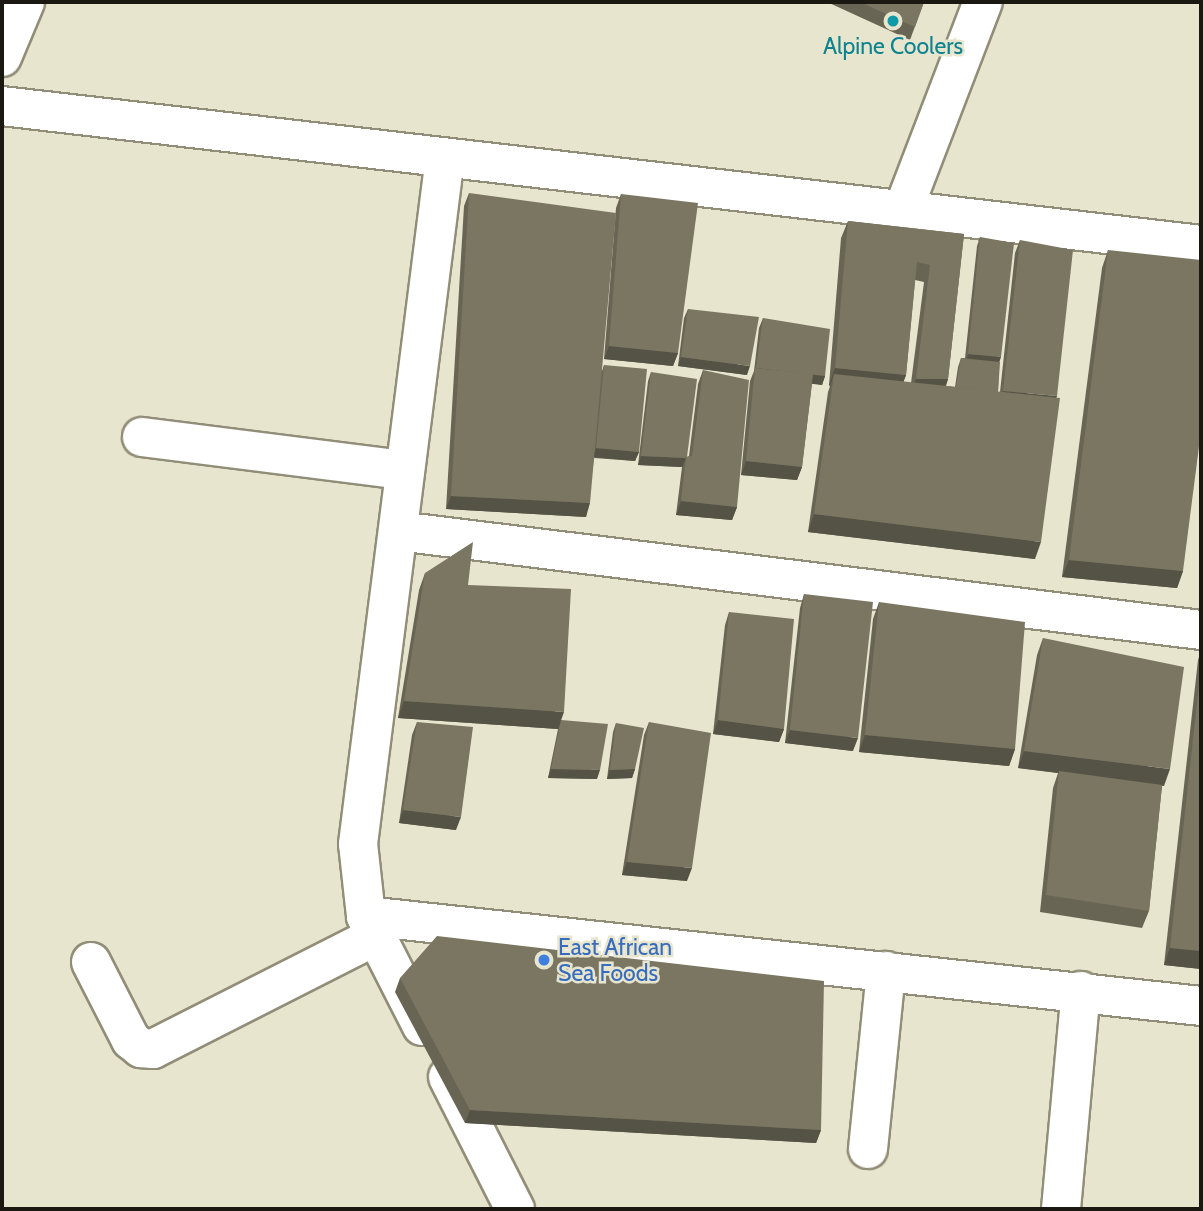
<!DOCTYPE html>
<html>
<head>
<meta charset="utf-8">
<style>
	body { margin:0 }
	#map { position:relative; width:1203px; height:1211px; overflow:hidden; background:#e8e5ce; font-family:Cabin,sans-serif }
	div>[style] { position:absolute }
	.roads { filter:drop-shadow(2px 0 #918d78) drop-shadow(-2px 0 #918d78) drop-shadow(0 2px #918d78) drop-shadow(0 -2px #918d78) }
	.minor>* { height:38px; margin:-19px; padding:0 19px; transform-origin:19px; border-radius:19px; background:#fff }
	.wall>* { inset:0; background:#696554 }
	.shaded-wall>* { inset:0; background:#555345 }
	.building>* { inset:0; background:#7a7662 }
	.dots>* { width:19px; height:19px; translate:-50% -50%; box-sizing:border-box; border:4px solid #e8e5ce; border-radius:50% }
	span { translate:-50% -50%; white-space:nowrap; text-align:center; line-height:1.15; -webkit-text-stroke:5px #e8e5ce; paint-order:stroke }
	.culture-label { font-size:23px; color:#0d838f }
	.shop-label { font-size:23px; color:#366cbe }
	.left { translate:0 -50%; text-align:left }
	.frame { position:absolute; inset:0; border:4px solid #1a1810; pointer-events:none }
</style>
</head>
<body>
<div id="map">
	<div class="roads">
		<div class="minor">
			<i style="left:2px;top:57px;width:60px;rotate:-67.3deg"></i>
			<i style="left:2px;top:106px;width:1207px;rotate:6.61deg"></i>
			<i style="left:903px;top:210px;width:223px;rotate:-69deg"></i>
			<i style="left:142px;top:437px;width:265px;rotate:7.2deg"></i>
			<i style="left:398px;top:531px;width:809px;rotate:7.03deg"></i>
			<i style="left:366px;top:916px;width:840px;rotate:6.15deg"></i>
			<i style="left:91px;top:962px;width:88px;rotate:62.9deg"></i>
			<i style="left:131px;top:1040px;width:13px;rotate:39deg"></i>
			<i style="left:141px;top:1048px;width:12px;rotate:5deg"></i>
			<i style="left:153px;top:1049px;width:250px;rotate:-26.9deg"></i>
			<i style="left:422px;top:1026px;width:123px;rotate:-117deg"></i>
			<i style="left:366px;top:916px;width:72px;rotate:-96.3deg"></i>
			<i style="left:358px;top:844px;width:692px;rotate:-82.78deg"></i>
			<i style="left:448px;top:1077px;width:148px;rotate:63.1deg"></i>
			<i style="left:868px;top:1149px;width:179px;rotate:-84.2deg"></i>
			<i style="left:1061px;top:1209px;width:219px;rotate:-84.8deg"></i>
		</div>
	</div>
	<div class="wall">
		<i style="clip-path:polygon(827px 2px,924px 2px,910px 40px)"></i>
		<i style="clip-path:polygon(469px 193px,602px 371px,604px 365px,639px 452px,635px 461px,594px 458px,586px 517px,446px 509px,464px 206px)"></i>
		<i style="clip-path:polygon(621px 194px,678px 353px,673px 366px,604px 359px,616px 208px)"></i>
		<i style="clip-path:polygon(evenodd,848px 221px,964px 234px,948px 379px,946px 386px,955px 387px,958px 367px,961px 358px,965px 358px,977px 246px,980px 237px,999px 362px,998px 392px,1000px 392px,1015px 253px,1020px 240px,1035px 559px,808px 532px,828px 392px,830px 386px,829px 385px,841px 238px,848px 221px,915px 280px,924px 282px,911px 383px,903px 382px,906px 375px,915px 280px)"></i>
		<i style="clip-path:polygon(1108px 250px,1183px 571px,1177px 588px,1062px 577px,1102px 268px)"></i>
		<i style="clip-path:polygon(688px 309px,747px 375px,678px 366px,684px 318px)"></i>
		<i style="clip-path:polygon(763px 318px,825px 376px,822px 385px,812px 383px,802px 467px,797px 480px,741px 475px,750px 381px,754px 371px,759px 328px)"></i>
		<i style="clip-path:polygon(703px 370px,737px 507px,732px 520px,676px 515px,682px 467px,638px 465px,648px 381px,651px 372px,687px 457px,689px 456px,698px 384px)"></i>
		<i style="clip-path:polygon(425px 573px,468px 585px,561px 720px,597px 779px,548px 778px,558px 729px,398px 718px,419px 590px)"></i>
		<i style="clip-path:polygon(804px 594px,853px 751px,785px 743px,800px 608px)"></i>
		<i style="clip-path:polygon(879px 602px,1015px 749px,1009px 766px,859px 752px,873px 619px)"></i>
		<i style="clip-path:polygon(729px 612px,784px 729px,779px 742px,713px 734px,725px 625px)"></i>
		<i style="clip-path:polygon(1043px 638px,1164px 786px,1162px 786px,1149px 911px,1142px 928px,1040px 912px,1053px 788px,1058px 773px,1018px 768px,1037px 655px)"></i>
		<i style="clip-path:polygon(1201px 651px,1201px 969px,1164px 965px,1198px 660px)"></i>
		<i style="clip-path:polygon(417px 722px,456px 830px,399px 823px,412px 735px)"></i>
		<i style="clip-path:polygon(649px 722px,687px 881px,622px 875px,644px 735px)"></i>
		<i style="clip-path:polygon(616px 723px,635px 769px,632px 778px,607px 779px,613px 732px)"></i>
		<i style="clip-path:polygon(400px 978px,821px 1130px,816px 1143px,465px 1123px,395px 992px)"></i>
	</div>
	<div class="shaded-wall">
		<i style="clip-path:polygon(609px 346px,678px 353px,673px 366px,604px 359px)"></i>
		<i style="clip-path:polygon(968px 354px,1001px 357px,998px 366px,965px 363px)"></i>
		<i style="clip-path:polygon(681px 357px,750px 366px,747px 375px,678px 366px)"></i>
		<i style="clip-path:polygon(756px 368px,825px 376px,822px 385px,754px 377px)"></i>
		<i style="clip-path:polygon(835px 368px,906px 375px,900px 392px,834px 374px,830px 386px,829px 385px)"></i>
		<i style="clip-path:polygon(916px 379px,948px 379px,942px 396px,910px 396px)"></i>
		<i style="clip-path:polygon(1003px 391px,1057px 396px,1052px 410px,998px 404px)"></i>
		<i style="clip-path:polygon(596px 448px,639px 452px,635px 461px,593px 457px)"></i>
		<i style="clip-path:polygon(641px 456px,686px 458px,682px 467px,638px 465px)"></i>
		<i style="clip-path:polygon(746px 461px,802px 467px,797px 480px,741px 475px)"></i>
		<i style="clip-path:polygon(451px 496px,590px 503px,586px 517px,446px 509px)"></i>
		<i style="clip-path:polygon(681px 501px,737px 507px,732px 520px,676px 515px)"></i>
		<i style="clip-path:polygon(814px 514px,1041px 542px,1035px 559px,808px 532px)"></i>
		<i style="clip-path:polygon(1069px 560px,1183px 571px,1177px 588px,1062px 577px)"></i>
		<i style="clip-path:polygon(404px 701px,564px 712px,558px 729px,398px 718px)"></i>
		<i style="clip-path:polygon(718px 720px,784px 729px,779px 742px,713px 734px)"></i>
		<i style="clip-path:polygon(790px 730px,858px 738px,853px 751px,785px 743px)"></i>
		<i style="clip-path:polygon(865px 735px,1015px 749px,1009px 766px,859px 752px)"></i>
		<i style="clip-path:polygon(1024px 751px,1170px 769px,1164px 786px,1018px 768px)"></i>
		<i style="clip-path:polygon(551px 769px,600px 770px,597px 779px,548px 778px)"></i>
		<i style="clip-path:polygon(635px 769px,632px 778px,607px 779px,610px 770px)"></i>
		<i style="clip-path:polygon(403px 810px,461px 817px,456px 830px,399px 823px)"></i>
		<i style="clip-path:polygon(627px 862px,692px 868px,687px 881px,622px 875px)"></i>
		<i style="clip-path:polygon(1170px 948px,1201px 951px,1201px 969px,1164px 965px)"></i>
		<i style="clip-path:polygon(470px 1110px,821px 1130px,816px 1143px,465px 1123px)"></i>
	</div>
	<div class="building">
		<i style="clip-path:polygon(860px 2px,924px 2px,915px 27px)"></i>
		<i style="clip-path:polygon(469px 193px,616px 213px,590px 503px,451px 496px)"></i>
		<i style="clip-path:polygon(621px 194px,698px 203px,678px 353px,609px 346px)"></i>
		<i style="clip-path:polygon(848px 221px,964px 234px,948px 379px,916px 379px,930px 265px,917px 262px,906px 375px,835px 368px)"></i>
		<i style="clip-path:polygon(980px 237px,1014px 243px,1001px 357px,968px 354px)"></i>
		<i style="clip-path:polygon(1020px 240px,1073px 250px,1057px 396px,1003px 391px)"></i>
		<i style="clip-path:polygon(1108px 250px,1201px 260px,1201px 431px,1183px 571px,1069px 560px)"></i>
		<i style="clip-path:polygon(688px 309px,759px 317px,750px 366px,681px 357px)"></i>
		<i style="clip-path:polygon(763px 318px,830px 329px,825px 376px,756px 368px)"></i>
		<i style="clip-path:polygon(961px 358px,1000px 362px,998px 392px,956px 387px)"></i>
		<i style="clip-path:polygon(604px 365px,647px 369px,639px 452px,596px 448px)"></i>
		<i style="clip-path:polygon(755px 368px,813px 374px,802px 467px,746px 461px)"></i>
		<i style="clip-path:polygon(703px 370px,749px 380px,737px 507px,681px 501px,686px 457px,692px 456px)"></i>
		<i style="clip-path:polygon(651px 372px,697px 379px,687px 457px,686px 458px,641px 456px)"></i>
		<i style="clip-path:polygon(834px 374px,1060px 398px,1041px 542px,814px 514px)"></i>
		<i style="clip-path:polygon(473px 542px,468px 585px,571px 589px,564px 712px,404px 701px,425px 573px)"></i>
		<i style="clip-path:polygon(804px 594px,873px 602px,858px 738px,790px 730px)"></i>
		<i style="clip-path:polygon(879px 602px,1025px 622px,1015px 749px,865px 735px)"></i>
		<i style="clip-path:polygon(729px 612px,794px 619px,784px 729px,718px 720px)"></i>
		<i style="clip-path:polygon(1043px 638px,1184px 667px,1170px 769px,1024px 751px)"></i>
		<i style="clip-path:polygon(1201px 667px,1201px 951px,1170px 948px)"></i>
		<i style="clip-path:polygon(561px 720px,608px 724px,600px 770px,551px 769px)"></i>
		<i style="clip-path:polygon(417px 722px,473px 727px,461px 817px,403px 810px)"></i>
		<i style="clip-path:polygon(649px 722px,711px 733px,692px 868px,627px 862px)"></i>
		<i style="clip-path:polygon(616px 723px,644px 728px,635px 769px,610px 770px)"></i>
		<i style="clip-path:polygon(1059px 771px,1162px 785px,1149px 911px,1046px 895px)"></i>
		<i style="clip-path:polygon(437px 936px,824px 981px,821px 1130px,470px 1110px,400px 978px)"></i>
	</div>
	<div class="dots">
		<i style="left:893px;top:21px;background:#0f9aa8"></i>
		<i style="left:544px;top:960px;background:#3f7fe0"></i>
	</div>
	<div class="culture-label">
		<span style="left:893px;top:46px">Alpine Coolers</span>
	</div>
	<div class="shop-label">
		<span class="left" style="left:558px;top:960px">East African<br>Sea Foods</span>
	</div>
	<div class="frame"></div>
</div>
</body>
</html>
